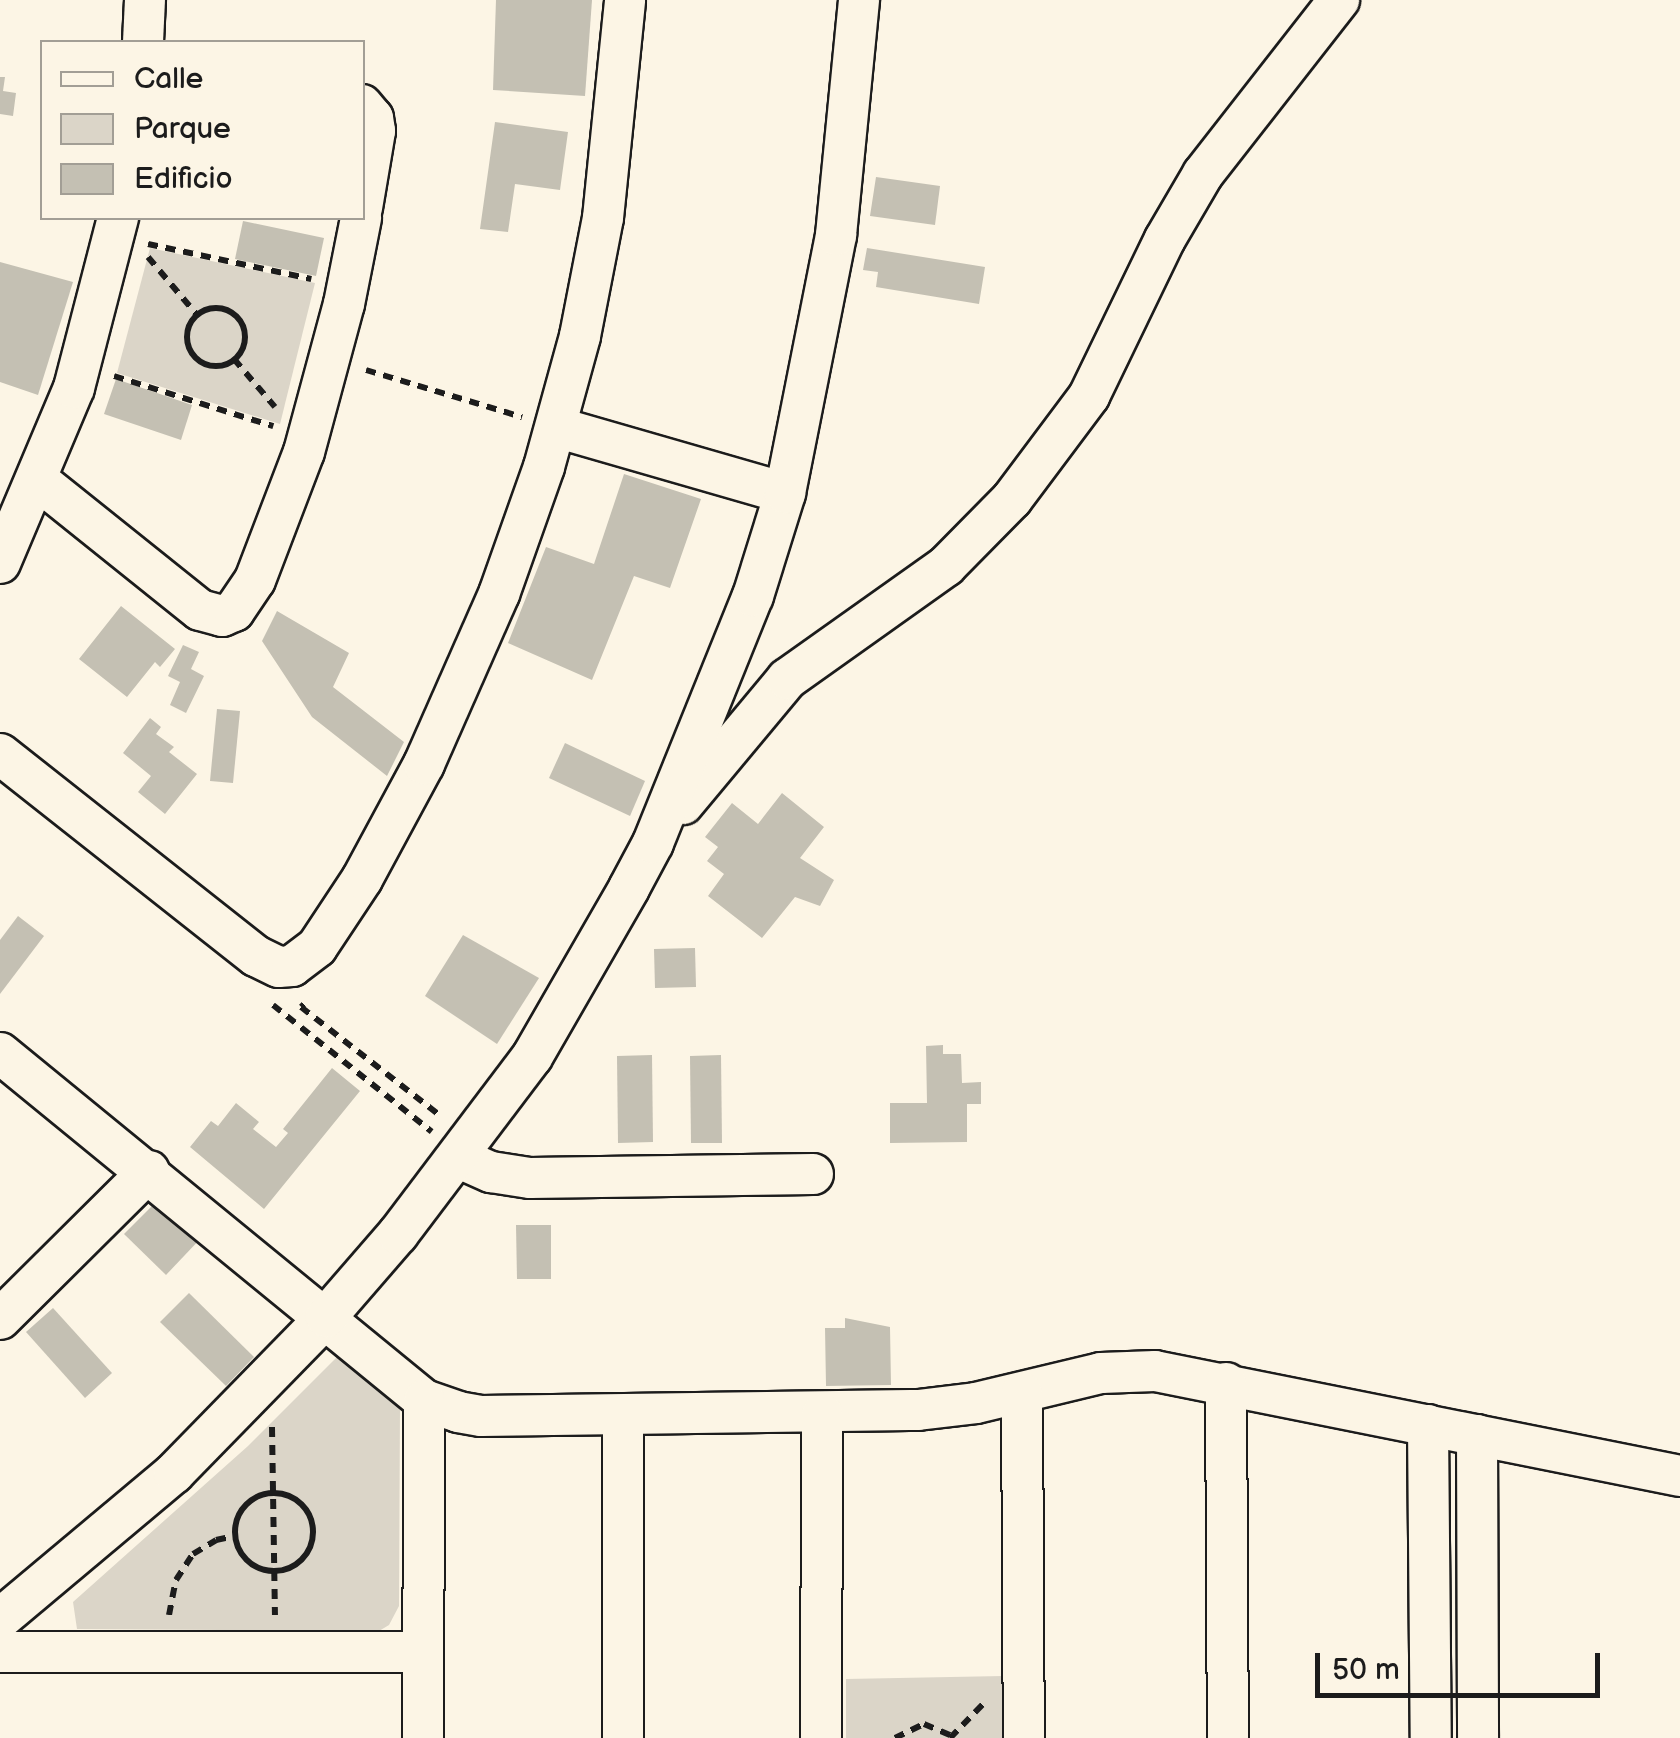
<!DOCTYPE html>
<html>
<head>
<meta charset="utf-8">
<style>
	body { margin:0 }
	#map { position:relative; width:1680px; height:1738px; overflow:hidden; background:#fcf5e5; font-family:"Balsamiq Sans",sans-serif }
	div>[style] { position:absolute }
	.green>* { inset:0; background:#dbd5c8 }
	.building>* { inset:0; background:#c4c0b3 }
	.path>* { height:6px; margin-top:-3px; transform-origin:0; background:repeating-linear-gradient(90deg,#1c1c1c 0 10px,transparent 0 18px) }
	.path>.ring { margin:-3px; padding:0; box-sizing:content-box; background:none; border:6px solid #1c1c1c; border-radius:50% }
	.roads { filter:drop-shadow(2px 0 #1c1c1c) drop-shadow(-2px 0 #1c1c1c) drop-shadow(0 2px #1c1c1c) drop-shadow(0 -2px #1c1c1c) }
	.minor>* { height:40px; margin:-20px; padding:0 20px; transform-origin:20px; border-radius:20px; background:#fcf5e5 }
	span { translate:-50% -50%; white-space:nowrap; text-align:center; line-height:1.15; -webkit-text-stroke:8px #fcf5e5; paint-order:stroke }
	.legend { position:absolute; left:40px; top:40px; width:325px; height:180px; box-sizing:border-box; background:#fcf5e5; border:2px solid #a29e95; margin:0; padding:12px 18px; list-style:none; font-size:30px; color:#1c1c1c }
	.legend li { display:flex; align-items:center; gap:20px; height:50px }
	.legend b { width:50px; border:2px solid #a29e95 }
	.scale { position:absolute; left:1315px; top:1653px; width:285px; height:45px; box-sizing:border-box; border:5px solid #1c1c1c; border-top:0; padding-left:12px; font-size:30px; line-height:35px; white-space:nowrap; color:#1c1c1c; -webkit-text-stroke:8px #fcf5e5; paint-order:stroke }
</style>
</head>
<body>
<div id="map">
	<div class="green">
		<i style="clip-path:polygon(150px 248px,315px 283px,280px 424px,117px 373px)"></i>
		<i style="clip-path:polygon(337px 1357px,400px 1408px,399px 1606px,389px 1625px,379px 1631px,77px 1629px,73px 1602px,248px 1446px)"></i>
		<i style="clip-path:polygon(1003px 1676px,1003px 1738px,846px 1738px,846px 1679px)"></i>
	</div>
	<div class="building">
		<i style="clip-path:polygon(496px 0,592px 0,585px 96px,493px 90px)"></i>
		<i style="clip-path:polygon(0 77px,5px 77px,3px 91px,16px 93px,13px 116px,0 114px)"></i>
		<i style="clip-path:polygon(495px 122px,568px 132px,560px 190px,515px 184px,508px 232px,480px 229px)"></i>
		<i style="clip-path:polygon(876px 177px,940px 186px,935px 225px,870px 216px)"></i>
		<i style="clip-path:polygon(243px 221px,324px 238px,316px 276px,235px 259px)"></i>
		<i style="clip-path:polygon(867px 248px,985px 267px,979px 304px,876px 287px,878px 272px,863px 270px)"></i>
		<i style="clip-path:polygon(0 262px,73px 282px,38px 395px,0 382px)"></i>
		<i style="clip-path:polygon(116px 379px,192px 405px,181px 440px,104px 414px)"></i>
		<i style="clip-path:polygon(624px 474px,701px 499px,670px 588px,634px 576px,592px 680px,508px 643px,546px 547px,594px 564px)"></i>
		<i style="clip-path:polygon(121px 606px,175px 649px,160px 667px,155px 662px,127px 697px,79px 659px)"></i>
		<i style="clip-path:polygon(277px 611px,349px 653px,333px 687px,404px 742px,387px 776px,312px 717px,262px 641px)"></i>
		<i style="clip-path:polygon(183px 645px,199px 652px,191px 669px,204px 676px,186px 713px,170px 705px,180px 682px,168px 676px)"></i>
		<i style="clip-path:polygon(217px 709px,240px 711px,233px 783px,210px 781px)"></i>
		<i style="clip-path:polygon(150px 718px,161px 727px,156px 734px,174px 747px,169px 752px,197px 774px,165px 814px,138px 792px,151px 776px,123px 753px)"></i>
		<i style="clip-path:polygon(565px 743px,645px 781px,630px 816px,549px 778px)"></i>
		<i style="clip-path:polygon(782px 793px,824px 827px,800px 858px,834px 880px,820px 906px,795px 897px,762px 938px,708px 896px,724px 874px,707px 861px,718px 847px,705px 837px,732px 803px,758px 824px)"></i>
		<i style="clip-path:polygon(18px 916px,44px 936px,0 994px,0 940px)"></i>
		<i style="clip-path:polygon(463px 935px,539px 978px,497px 1044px,425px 996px)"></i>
		<i style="clip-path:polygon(695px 948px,696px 987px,655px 988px,654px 949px)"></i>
		<i style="clip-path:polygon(943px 1045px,943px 1054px,961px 1054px,962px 1083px,981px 1082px,981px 1104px,967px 1104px,967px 1142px,890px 1143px,890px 1103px,927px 1103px,926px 1046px)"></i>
		<i style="clip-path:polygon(652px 1055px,653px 1142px,618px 1143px,617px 1056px)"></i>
		<i style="clip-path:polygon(721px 1055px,722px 1143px,691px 1143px,690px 1056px)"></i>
		<i style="clip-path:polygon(332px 1068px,360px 1091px,264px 1209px,190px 1147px,211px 1121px,218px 1126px,236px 1103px,259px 1122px,253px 1129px,276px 1147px,288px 1133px,283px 1129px)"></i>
		<i style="clip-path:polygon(155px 1203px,202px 1237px,166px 1275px,124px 1234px)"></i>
		<i style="clip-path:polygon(516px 1225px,551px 1225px,551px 1279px,517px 1279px)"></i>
		<i style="clip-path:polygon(189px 1293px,254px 1357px,226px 1386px,160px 1322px)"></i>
		<i style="clip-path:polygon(53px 1308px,112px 1373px,85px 1398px,26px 1332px)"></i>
		<i style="clip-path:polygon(845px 1318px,890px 1327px,891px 1385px,826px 1386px,825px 1328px,845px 1328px)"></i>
	</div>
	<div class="path">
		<i style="left:148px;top:244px;width:167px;rotate:12.1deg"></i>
		<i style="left:148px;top:257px;width:77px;rotate:49.7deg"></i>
		<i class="ring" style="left:187px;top:308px;width:52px;height:52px"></i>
		<i style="left:234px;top:359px;width:63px;rotate:49.5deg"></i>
		<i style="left:366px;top:370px;width:163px;rotate:16.8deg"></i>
		<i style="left:114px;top:376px;width:167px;rotate:17.5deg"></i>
		<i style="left:304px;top:1004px;width:4px;rotate:135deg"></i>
		<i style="left:301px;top:1007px;width:179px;rotate:38deg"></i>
		<i style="left:273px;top:1005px;width:203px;rotate:38.6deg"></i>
		<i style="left:272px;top:1427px;width:188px;rotate:89.1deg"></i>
		<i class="ring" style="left:235px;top:1493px;width:72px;height:72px"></i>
		<i style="left:169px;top:1615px;width:36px;rotate:-79deg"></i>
		<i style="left:176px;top:1580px;width:31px;rotate:-57deg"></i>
		<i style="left:193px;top:1554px;width:27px;rotate:-31deg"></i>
		<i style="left:216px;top:1540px;width:19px;rotate:-12deg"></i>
		<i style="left:895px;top:1738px;width:32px;rotate:-26deg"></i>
		<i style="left:924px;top:1724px;width:30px;rotate:23deg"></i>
		<i style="left:950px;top:1738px;width:49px;rotate:-45.8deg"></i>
	</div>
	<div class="roads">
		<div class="minor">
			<i style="left:143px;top:42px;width:42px;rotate:-87.3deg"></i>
			<i style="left:362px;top:105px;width:17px;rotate:50deg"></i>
			<i style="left:373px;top:118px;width:13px;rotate:81deg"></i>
			<i style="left:375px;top:131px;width:78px;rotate:99.6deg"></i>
			<i style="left:556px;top:427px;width:238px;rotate:16.1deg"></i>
			<i style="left:39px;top:481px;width:206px;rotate:38.7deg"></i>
			<i style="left:200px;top:610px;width:23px;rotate:15deg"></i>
			<i style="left:222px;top:616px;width:13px;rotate:-23deg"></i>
			<i style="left:234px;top:611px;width:37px;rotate:-56deg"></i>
			<i style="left:255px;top:580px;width:137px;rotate:-69.1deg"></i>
			<i style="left:304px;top:452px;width:153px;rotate:-74.9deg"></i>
			<i style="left:344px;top:304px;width:88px;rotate:-78.8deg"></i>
			<i style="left:0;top:563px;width:190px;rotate:-67.1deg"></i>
			<i style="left:74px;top:388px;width:176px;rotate:-75.5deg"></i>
			<i style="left:0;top:754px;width:326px;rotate:38.3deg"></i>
			<i style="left:256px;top:956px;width:25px;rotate:26deg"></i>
			<i style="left:279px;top:967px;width:13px;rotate:-4deg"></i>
			<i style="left:292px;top:966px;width:31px;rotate:-37deg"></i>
			<i style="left:317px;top:947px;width:82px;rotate:-56.5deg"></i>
			<i style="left:362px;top:879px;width:131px;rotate:-61.7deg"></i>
			<i style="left:424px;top:764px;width:186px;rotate:-66.2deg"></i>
			<i style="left:499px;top:594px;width:135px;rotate:-70.5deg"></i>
			<i style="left:544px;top:467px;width:136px;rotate:-74.6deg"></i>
			<i style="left:580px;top:336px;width:120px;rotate:-79deg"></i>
			<i style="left:603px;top:218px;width:219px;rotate:-84.2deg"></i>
			<i style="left:683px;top:804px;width:163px;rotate:-50.2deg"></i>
			<i style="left:787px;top:679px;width:195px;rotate:-35.4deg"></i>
			<i style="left:946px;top:566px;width:94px;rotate:-45.4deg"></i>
			<i style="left:1012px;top:499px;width:129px;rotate:-53.2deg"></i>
			<i style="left:1089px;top:396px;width:174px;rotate:-64.2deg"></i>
			<i style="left:1165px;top:239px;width:75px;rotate:-59.7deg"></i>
			<i style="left:1203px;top:174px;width:221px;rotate:-52deg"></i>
			<i style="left:0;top:1053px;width:548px;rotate:39.3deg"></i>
			<i style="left:424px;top:1400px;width:36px;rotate:19deg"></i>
			<i style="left:458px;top:1412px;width:23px;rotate:10deg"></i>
			<i style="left:481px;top:1416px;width:437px;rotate:-0.8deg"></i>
			<i style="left:918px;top:1410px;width:58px;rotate:-6.9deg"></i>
			<i style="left:976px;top:1403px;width:129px;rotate:-13.5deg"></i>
			<i style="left:1101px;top:1373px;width:54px;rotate:-2.1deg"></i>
			<i style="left:1155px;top:1371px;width:535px;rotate:11.31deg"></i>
			<i style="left:459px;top:1158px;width:35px;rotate:24deg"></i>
			<i style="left:491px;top:1172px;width:39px;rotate:9deg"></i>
			<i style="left:530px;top:1178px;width:283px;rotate:-0.8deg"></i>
			<i style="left:0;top:1319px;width:210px;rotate:-44.8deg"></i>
			<i style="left:1226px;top:1383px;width:355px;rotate:89.7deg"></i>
			<i style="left:1022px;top:1393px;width:345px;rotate:89.7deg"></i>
			<i style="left:623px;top:1415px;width:323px;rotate:90deg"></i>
			<i style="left:1428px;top:1425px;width:313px;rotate:89.5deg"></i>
			<i style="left:1477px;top:1435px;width:303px;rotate:89.8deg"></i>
			<i style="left:0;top:1619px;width:227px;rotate:-40deg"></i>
			<i style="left:174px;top:1473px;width:218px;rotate:-45.7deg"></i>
			<i style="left:326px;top:1317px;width:110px;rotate:-49.1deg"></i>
			<i style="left:398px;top:1234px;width:222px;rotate:-52.9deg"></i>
			<i style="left:532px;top:1057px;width:195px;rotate:-60.1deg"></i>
			<i style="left:629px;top:888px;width:51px;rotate:-61.9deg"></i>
			<i style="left:653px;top:843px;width:266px;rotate:-68deg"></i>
			<i style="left:753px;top:596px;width:108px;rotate:-72.7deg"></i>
			<i style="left:785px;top:493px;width:263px;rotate:-78.8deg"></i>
			<i style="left:836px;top:235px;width:236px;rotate:-84.4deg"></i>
			<i style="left:0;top:1652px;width:423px"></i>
			<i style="left:423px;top:1738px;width:338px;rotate:-89.8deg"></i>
			<i style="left:821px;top:1738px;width:324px;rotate:-89.8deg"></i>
		</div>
	</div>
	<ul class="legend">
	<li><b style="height:12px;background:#fcf5e5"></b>Calle</li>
	<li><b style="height:28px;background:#dbd5c8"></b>Parque</li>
	<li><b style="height:28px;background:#c4c0b3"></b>Edificio</li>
	</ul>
	<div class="scale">50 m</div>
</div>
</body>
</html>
